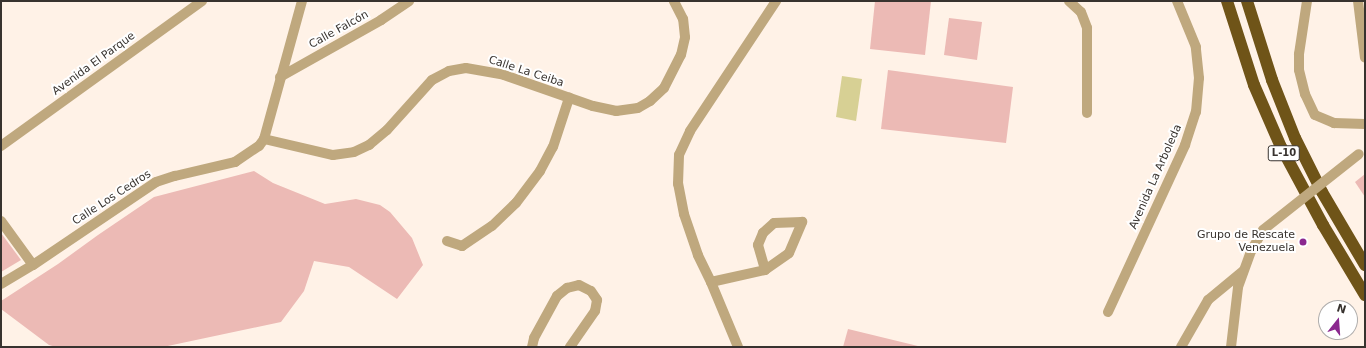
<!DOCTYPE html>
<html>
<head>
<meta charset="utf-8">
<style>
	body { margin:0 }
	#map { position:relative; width:1366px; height:348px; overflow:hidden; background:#fff2e7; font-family:"DejaVu Sans",sans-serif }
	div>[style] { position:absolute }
	.green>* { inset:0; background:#ecbab5 }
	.water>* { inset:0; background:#d7d094 }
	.minor>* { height:10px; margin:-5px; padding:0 5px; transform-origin:5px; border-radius:5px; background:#bfa87e }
	.tertiary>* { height:10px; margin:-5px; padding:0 5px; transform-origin:5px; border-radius:5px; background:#bfa87e }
	.motorway>* { height:12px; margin:-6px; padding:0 6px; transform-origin:6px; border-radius:6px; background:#6f5418 }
	.tertiary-bridge>* { height:10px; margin:-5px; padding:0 5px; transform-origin:5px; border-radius:5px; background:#bfa87e }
	.dots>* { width:11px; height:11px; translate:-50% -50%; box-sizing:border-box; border:2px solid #fff; border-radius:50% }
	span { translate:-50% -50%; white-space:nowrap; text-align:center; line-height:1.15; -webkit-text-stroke:4px #fff; paint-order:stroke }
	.shield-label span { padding:1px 3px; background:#fff; border:1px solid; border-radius:3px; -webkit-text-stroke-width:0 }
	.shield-label { font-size:10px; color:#38332f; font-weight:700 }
	.street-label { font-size:11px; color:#38332f }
	.poi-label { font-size:11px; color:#38332f }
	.right { translate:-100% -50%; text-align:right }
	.frame { position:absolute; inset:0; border:2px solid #38332f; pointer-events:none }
	.north { position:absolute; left:1318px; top:300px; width:40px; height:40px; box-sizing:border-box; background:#fff; border:1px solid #afadac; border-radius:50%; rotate:17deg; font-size:11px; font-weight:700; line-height:16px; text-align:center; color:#38332f }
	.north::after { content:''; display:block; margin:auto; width:14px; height:18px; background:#8b288f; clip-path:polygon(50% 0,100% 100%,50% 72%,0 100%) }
</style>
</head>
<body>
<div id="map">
	<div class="green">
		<i style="clip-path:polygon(875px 1px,931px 1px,925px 55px,870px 49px)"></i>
		<i style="clip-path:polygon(949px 18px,982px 22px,977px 60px,944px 55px)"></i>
		<i style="clip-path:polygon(888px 70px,1013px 87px,1006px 143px,881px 129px)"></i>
		<i style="clip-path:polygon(254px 171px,273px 183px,325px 204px,356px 199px,380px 205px,390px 212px,412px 238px,423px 265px,397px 299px,349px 267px,314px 261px,304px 291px,281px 322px,163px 347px,56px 347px,49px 345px,1px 309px,1px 301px,58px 264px,98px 235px,154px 197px)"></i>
		<i style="clip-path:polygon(1365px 174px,1365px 197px,1355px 182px)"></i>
		<i style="clip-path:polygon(1px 233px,21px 260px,1px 272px)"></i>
		<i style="clip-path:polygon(848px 329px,922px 347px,843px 347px)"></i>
	</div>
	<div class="water">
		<i style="clip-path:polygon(842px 76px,862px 79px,856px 121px,836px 117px)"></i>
	</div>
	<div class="minor">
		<i style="left:1069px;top:1px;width:16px;rotate:43deg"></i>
		<i style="left:1081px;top:12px;width:17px;rotate:69deg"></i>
		<i style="left:1087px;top:28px;width:85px;rotate:90deg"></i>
		<i style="left:1307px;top:1px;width:54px;rotate:98.6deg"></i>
		<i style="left:1299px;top:54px;width:16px;rotate:90deg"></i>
		<i style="left:1299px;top:70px;width:25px;rotate:76deg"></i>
		<i style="left:1305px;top:94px;width:23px;rotate:65deg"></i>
		<i style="left:1315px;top:115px;width:21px;rotate:23deg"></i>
		<i style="left:1334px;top:123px;width:31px;rotate:2deg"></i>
		<i style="left:1358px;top:1px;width:57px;rotate:83deg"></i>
		<i style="left:280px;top:77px;width:116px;rotate:-29.4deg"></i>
		<i style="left:381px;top:20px;width:34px;rotate:-34deg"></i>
		<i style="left:264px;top:139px;width:71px;rotate:13.1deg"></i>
		<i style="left:333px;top:155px;width:21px;rotate:-8deg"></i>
		<i style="left:354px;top:152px;width:17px;rotate:-25deg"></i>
		<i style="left:369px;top:145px;width:23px;rotate:-40deg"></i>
		<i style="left:387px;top:130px;width:67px;rotate:-48deg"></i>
		<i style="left:432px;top:80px;width:19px;rotate:-28deg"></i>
		<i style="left:449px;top:71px;width:17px;rotate:-10deg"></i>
		<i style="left:466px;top:68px;width:39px;rotate:10deg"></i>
		<i style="left:504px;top:75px;width:94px;rotate:19.2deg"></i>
		<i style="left:593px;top:106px;width:24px;rotate:12deg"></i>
		<i style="left:616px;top:111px;width:22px;rotate:-8deg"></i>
		<i style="left:638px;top:108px;width:14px;rotate:-30deg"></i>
		<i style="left:650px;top:101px;width:19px;rotate:-43deg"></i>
		<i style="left:664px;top:88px;width:37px;rotate:-63deg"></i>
		<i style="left:681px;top:55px;width:18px;rotate:-77deg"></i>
		<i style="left:685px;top:37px;width:18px;rotate:-96deg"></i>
		<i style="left:683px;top:19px;width:20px;rotate:-117deg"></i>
		<i style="left:1px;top:146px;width:248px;rotate:-35.8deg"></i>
		<i style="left:1px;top:221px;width:54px;rotate:54deg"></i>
		<i style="left:447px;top:241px;width:16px;rotate:18deg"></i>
		<i style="left:462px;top:246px;width:36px;rotate:-34deg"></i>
		<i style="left:492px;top:226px;width:33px;rotate:-44deg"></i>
		<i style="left:516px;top:203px;width:40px;rotate:-53deg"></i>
		<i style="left:540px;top:171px;width:27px;rotate:-62deg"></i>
		<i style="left:553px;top:147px;width:52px;rotate:-71.9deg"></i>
		<i style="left:711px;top:282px;width:55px;rotate:-12.5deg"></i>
		<i style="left:765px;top:270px;width:29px;rotate:-35deg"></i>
		<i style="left:789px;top:253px;width:34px;rotate:-67deg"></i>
		<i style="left:802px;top:222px;width:28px;rotate:178deg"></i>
		<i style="left:774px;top:223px;width:15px;rotate:138deg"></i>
		<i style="left:763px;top:233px;width:13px;rotate:113deg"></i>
		<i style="left:758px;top:245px;width:26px;rotate:74deg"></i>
		<i style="left:1px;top:284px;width:37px;rotate:-31deg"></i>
		<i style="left:33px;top:265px;width:148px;rotate:-34deg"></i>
		<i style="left:156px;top:182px;width:20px;rotate:-18deg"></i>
		<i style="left:175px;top:176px;width:62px;rotate:-13.1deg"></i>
		<i style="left:235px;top:162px;width:29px;rotate:-34deg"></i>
		<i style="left:259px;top:146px;width:9px;rotate:-54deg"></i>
		<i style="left:264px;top:139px;width:143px;rotate:-74.6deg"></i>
		<i style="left:1108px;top:312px;width:184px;rotate:-65.2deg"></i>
		<i style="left:1185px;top:145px;width:35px;rotate:-72deg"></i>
		<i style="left:1196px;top:112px;width:34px;rotate:-85deg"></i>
		<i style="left:1199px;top:78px;width:31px;rotate:-96deg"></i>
		<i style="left:1196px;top:47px;width:50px;rotate:-112.4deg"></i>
		<i style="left:532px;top:347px;width:9px;rotate:-77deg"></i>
		<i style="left:534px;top:338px;width:48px;rotate:-61.3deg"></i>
		<i style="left:557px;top:296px;width:13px;rotate:-39deg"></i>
		<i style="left:567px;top:288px;width:12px;rotate:-14deg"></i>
		<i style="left:579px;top:285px;width:13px;rotate:27deg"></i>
		<i style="left:591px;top:291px;width:11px;rotate:56deg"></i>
		<i style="left:597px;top:300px;width:11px;rotate:100deg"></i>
		<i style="left:595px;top:311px;width:44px;rotate:124.8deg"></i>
		<i style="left:738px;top:347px;width:70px;rotate:-112.6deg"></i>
		<i style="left:711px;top:282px;width:30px;rotate:-116deg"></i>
		<i style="left:698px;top:255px;width:43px;rotate:-108.9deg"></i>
		<i style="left:684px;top:214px;width:31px;rotate:-101deg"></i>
		<i style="left:678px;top:184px;width:29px;rotate:-88deg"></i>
		<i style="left:679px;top:155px;width:26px;rotate:-65deg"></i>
		<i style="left:690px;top:131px;width:156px;rotate:-56.5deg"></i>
		<i style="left:1181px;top:347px;width:54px;rotate:-60.1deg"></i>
		<i style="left:1208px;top:300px;width:45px;rotate:-39.6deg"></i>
	</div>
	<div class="tertiary">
		<i style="left:1231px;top:347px;width:60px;rotate:-83.3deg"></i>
		<i style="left:1238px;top:287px;width:38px;rotate:-70deg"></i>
		<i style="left:1251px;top:251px;width:24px;rotate:-60deg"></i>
	</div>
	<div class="motorway">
		<i style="left:1227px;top:1px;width:88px;rotate:72.2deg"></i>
		<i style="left:1254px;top:85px;width:68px;rotate:66.5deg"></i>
		<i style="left:1281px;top:147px;width:89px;rotate:61.7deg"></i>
		<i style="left:1323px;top:225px;width:82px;rotate:59deg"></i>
		<i style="left:1247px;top:1px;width:83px;rotate:72.4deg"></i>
		<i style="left:1272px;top:80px;width:62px;rotate:68.4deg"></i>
		<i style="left:1295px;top:138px;width:60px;rotate:63.4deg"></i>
		<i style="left:1322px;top:192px;width:85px;rotate:59.5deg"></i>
	</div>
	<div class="tertiary-bridge">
		<i style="left:1263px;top:230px;width:122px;rotate:-38.4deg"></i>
	</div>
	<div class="dots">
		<i style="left:1303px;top:242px;background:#8b288f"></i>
	</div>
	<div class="shield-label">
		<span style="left:1284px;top:153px">L-10</span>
	</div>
	<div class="street-label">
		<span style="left:339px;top:30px;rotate:-29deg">Calle Falcón</span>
		<span style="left:94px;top:64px;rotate:-36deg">Avenida El Parque</span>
		<span style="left:526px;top:72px;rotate:18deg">Calle La Ceiba</span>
		<span style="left:1156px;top:177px;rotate:-66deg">Avenida La Arboleda</span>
		<span style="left:112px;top:198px;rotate:-33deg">Calle Los Cedros</span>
	</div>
	<div class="poi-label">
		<span class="right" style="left:1295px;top:242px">Grupo de Rescate<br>Venezuela</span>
	</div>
	<div class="frame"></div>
	<div class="north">N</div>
</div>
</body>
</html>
